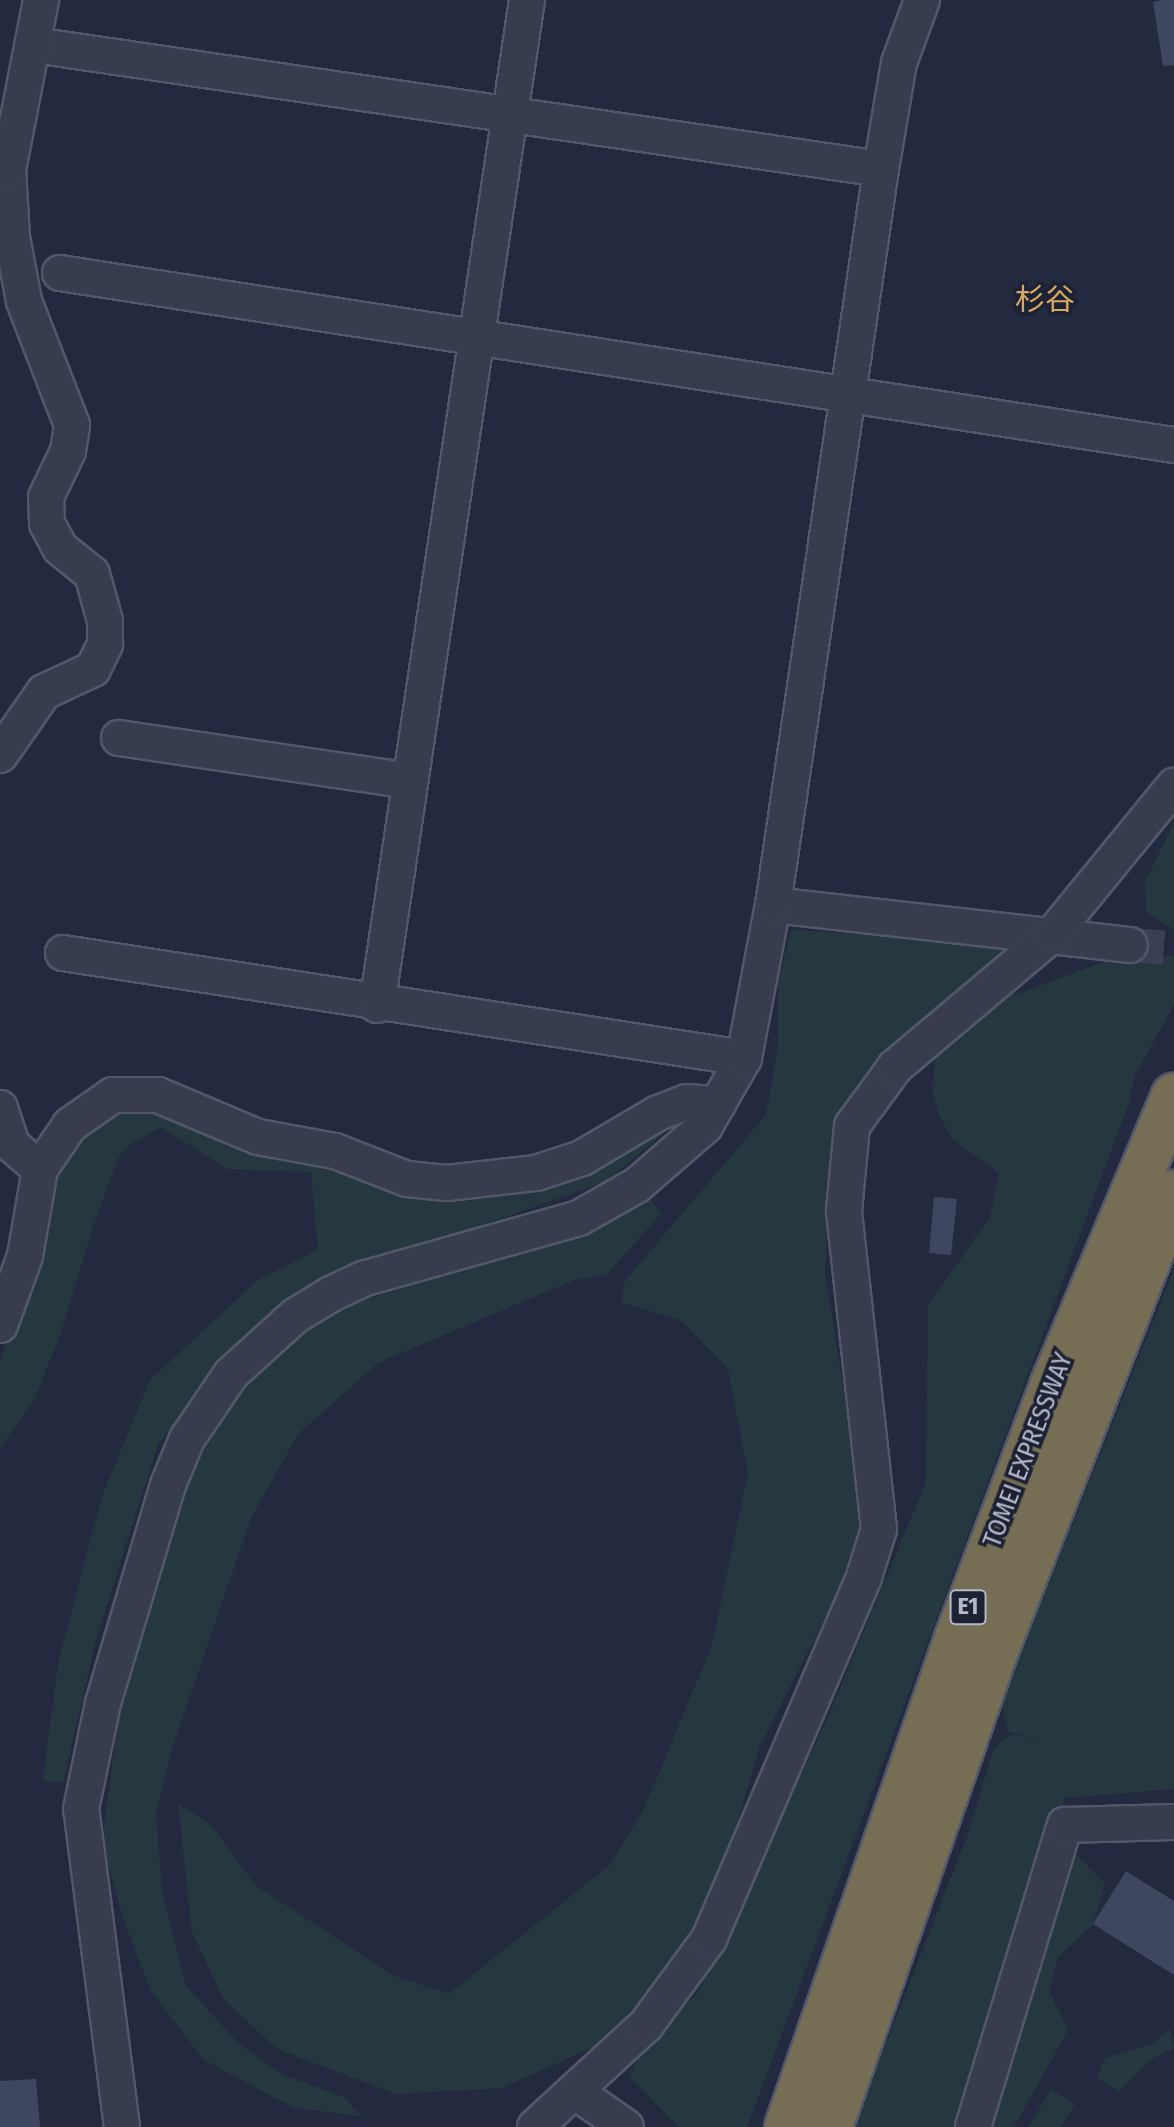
<!DOCTYPE html>
<html>
<head>
<meta charset="utf-8">
<style>
	body { margin:0 }
	#map { position:relative; width:1174px; height:2127px; overflow:hidden; background:#232a3f; font-family:"Fira Sans Condensed","Noto Sans JP",sans-serif }
	div>[style] { position:absolute }
	.green>* { inset:0; background:#253840 }
	.building>* { inset:0; background:#3f465f }
	.minor-tunnel>* { height:34px; margin-top:-17px; transform-origin:0; background:repeating-linear-gradient(90deg,#393f54 0 34px,transparent 0 51px) }
	.roads { filter:drop-shadow(2px 0 #525869) drop-shadow(-2px 0 #525869) drop-shadow(0 2px #525869) drop-shadow(0 -2px #525869) }
	.minor>* { height:34px; margin:-17px; padding:0 17px; transform-origin:17px; border-radius:17px; background:#373d4f }
	.highway>* { height:44px; margin:-22px; padding:0 22px; transform-origin:22px; border-radius:22px; background:#756e54 }
	span { translate:-50% -50%; white-space:nowrap; text-align:center; line-height:1.15; -webkit-text-stroke:7px #1c2234; paint-order:stroke }
	.shield-label span { padding:2px 6px; background:#1c2234; border:2px solid; border-radius:6px; -webkit-text-stroke-width:0 }
	.shield-label { font-size:24px; color:#b4b8c9; font-weight:700 }
	.street-label { font-size:26px; color:#b4b8c9 }
	.quarter-label { font-size:30px; color:#d8a960 }
</style>
</head>
<body>
<div id="map">
	<div class="green">
		<i style="clip-path:polygon(1174px 822px,1174px 930px,1146px 911px,1145px 882px)"></i>
		<i style="clip-path:polygon(791px 930px,997px 941px,1009px 952px,889px 1061px,832px 1144px,825px 1273px,865px 1523px,847px 1575px,760px 1746px,733px 1836px,697px 1924px,613px 2038px,502px 2088px,396px 2094px,277px 2049px,223px 1998px,192px 1932px,178px 1803px,212px 1826px,255px 1885px,392px 1975px,449px 1994px,610px 1865px,644px 1809px,712px 1645px,748px 1473px,728px 1369px,682px 1321px,621px 1302px,625px 1281px,766px 1115px,778px 1046px,778px 981px)"></i>
		<i style="clip-path:polygon(1174px 956px,1174px 1005px,1135px 1075px,1129px 1103px,747px 2127px,679px 2127px,630px 2077px,644px 2045px,698px 1993px,829px 1715px,926px 1482px,928px 1305px,990px 1218px,999px 1173px,953px 1140px,939px 1115px,932px 1087px,936px 1058px,949px 1031px,995px 997px,1024px 992px,1113px 958px)"></i>
		<i style="clip-path:polygon(137px 1103px,384px 1185px,453px 1200px,576px 1170px,683px 1117px,605px 1182px,333px 1277px,265px 1319px,158px 1444px,97px 1636px,63px 1783px,43px 1781px,58px 1664px,102px 1496px,150px 1380px,258px 1280px,318px 1250px,311px 1172px,227px 1169px,161px 1127px,129px 1145px,118px 1158px,94px 1224px,61px 1332px,34px 1400px,0 1448px,0 1360px,32px 1274px,65px 1142px)"></i>
		<i style="clip-path:polygon(650px 1199px,661px 1214px,606px 1275px,574px 1280px,378px 1363px,298px 1434px,251px 1518px,171px 1752px,156px 1814px,162px 1890px,186px 1986px,238px 2043px,281px 2074px,344px 2097px,361px 2116px,294px 2108px,204px 2060px,151px 1991px,124px 1921px,102px 1842px,119px 1713px,186px 1483px,248px 1375px,320px 1313px,583px 1234px)"></i>
		<i style="clip-path:polygon(1174px 1269px,1174px 1789px,1065px 1798px,967px 2127px,853px 2127px,967px 1837px,994px 1748px,1011px 1734px,1044px 1742px,1009px 1732px,1001px 1704px)"></i>
		<i style="clip-path:polygon(1077px 1855px,1105px 1884px,1093px 1924px,1058px 1957px,1049px 1991px,1068px 2030px,1014px 2127px,976px 2127px,1062px 1868px)"></i>
		<i style="clip-path:polygon(1170px 2029px,1174px 2048px,1151px 2059px,1119px 2091px,1097px 2078px,1105px 2058px,1152px 2044px)"></i>
		<i style="clip-path:polygon(1051px 2090px,1075px 2104px,1061px 2127px,1028px 2127px)"></i>
	</div>
	<div class="building">
		<i style="clip-path:polygon(1163px 0,1174px 0,1174px 65px,1163px 66px,1153px 2px)"></i>
		<i style="clip-path:polygon(934px 1197px,957px 1199px,951px 1255px,929px 1253px)"></i>
		<i style="clip-path:polygon(1126px 1871px,1174px 1901px,1174px 1975px,1093px 1924px)"></i>
		<i style="clip-path:polygon(36px 2079px,40px 2127px,0 2127px,0 2081px)"></i>
	</div>
	<div class="minor-tunnel">
		<i style="left:1130px;top:945px;width:44px;rotate:3.9deg"></i>
	</div>
	<div class="roads">
		<div class="minor">
			<i style="left:34px;top:45px;width:856px;rotate:8.33deg"></i>
			<i style="left:60px;top:273px;width:1127px;rotate:8.78deg"></i>
			<i style="left:119px;top:738px;width:294px;rotate:8.4deg"></i>
			<i style="left:0;top:755px;width:77px;rotate:-55.1deg"></i>
			<i style="left:44px;top:692px;width:54px;rotate:-25.1deg"></i>
			<i style="left:93px;top:669px;width:28px;rotate:-64deg"></i>
			<i style="left:105px;top:644px;width:23px;rotate:-90deg"></i>
			<i style="left:105px;top:621px;width:49px;rotate:-105.5deg"></i>
			<i style="left:92px;top:574px;width:41px;rotate:-140.9deg"></i>
			<i style="left:60px;top:548px;width:27px;rotate:-118deg"></i>
			<i style="left:47px;top:524px;width:27px;rotate:-92deg"></i>
			<i style="left:46px;top:497px;width:51px;rotate:-64.4deg"></i>
			<i style="left:68px;top:451px;width:26px;rotate:-81deg"></i>
			<i style="left:72px;top:425px;width:133px;rotate:-111.2deg"></i>
			<i style="left:24px;top:301px;width:65px;rotate:-100.6deg"></i>
			<i style="left:12px;top:237px;width:67px;rotate:-93.4deg"></i>
			<i style="left:8px;top:170px;width:173px;rotate:-79deg"></i>
			<i style="left:773px;top:905px;width:359px;rotate:6.4deg"></i>
			<i style="left:63px;top:953px;width:689px;rotate:8.77deg"></i>
			<i style="left:377px;top:1005px;width:1016px;rotate:-81.51deg"></i>
			<i style="left:0;top:1108px;width:39px;rotate:72deg"></i>
			<i style="left:12px;top:1145px;width:37px;rotate:41deg"></i>
			<i style="left:0;top:1325px;width:73px;rotate:-70.1deg"></i>
			<i style="left:25px;top:1256px;width:88px;rotate:-80.2deg"></i>
			<i style="left:40px;top:1169px;width:53px;rotate:-55.7deg"></i>
			<i style="left:70px;top:1125px;width:52px;rotate:-34.9deg"></i>
			<i style="left:113px;top:1095px;width:45px"></i>
			<i style="left:158px;top:1095px;width:108px;rotate:22.8deg"></i>
			<i style="left:258px;top:1137px;width:78px;rotate:10.3deg"></i>
			<i style="left:335px;top:1151px;width:77px;rotate:21.3deg"></i>
			<i style="left:407px;top:1179px;width:40px;rotate:5.7deg"></i>
			<i style="left:447px;top:1183px;width:90px;rotate:-6.4deg"></i>
			<i style="left:536px;top:1173px;width:48px;rotate:-18.1deg"></i>
			<i style="left:582px;top:1158px;width:88px;rotate:-30.6deg"></i>
			<i style="left:658px;top:1113px;width:31px;rotate:-21deg"></i>
			<i style="left:687px;top:1102px;width:31px;rotate:4deg"></i>
			<i style="left:574px;top:2091px;width:63px;rotate:34.7deg"></i>
			<i style="left:122px;top:2127px;width:321px;rotate:-97.3deg"></i>
			<i style="left:81px;top:1809px;width:108px;rotate:-78.3deg"></i>
			<i style="left:103px;top:1703px;width:227px;rotate:-73.4deg"></i>
			<i style="left:168px;top:1485px;width:50px;rotate:-67.6deg"></i>
			<i style="left:187px;top:1439px;width:78px;rotate:-55.9deg"></i>
			<i style="left:231px;top:1374px;width:86px;rotate:-42.2deg"></i>
			<i style="left:295px;top:1316px;width:42px;rotate:-31.4deg"></i>
			<i style="left:331px;top:1294px;width:38px;rotate:-25deg"></i>
			<i style="left:366px;top:1278px;width:221px;rotate:-15.7deg"></i>
			<i style="left:579px;top:1218px;width:67px;rotate:-29.6deg"></i>
			<i style="left:637px;top:1185px;width:90px;rotate:-40.9deg"></i>
			<i style="left:705px;top:1126px;width:78px;rotate:-60.2deg"></i>
			<i style="left:744px;top:1058px;width:156px;rotate:-79.3deg"></i>
			<i style="left:773px;top:905px;width:744px;rotate:-81.65deg"></i>
			<i style="left:881px;top:169px;width:108px;rotate:-80.4deg"></i>
			<i style="left:899px;top:63px;width:67px;rotate:-69.9deg"></i>
			<i style="left:535px;top:2127px;width:151px;rotate:-42.6deg"></i>
			<i style="left:646px;top:2025px;width:107px;rotate:-53.8deg"></i>
			<i style="left:709px;top:1939px;width:394px;rotate:-66.8deg"></i>
			<i style="left:864px;top:1577px;width:50px;rotate:-72.6deg"></i>
			<i style="left:879px;top:1529px;width:320px;rotate:-96.3deg"></i>
			<i style="left:844px;top:1211px;width:85px;rotate:-84.6deg"></i>
			<i style="left:852px;top:1126px;width:73px;rotate:-53.9deg"></i>
			<i style="left:895px;top:1067px;width:205px;rotate:-40.1deg"></i>
			<i style="left:1052px;top:935px;width:193px;rotate:-50.7deg"></i>
			<i style="left:973px;top:2127px;width:316px;rotate:-73.1deg"></i>
			<i style="left:1065px;top:1825px;width:109px;rotate:-1.6deg"></i>
		</div>
		<div class="highway">
			<i style="left:787px;top:2127px;width:518px;rotate:-70.83deg"></i>
			<i style="left:957px;top:1638px;width:269px;rotate:-69.3deg"></i>
			<i style="left:1052px;top:1386px;width:315px;rotate:-67.2deg"></i>
			<i style="left:830px;top:2127px;width:502px;rotate:-70.81deg"></i>
			<i style="left:995px;top:1653px;width:494px;rotate:-68.7deg"></i>
		</div>
	</div>
	<div class="shield-label">
		<span style="left:968px;top:1607px">E1</span>
	</div>
	<div class="street-label">
		<span style="left:1028px;top:1450px;rotate:-69deg">TOMEI EXPRESSWAY</span>
	</div>
	<div class="quarter-label">
		<span style="left:1045px;top:300px">杉谷</span>
	</div>
</div>
</body>
</html>
